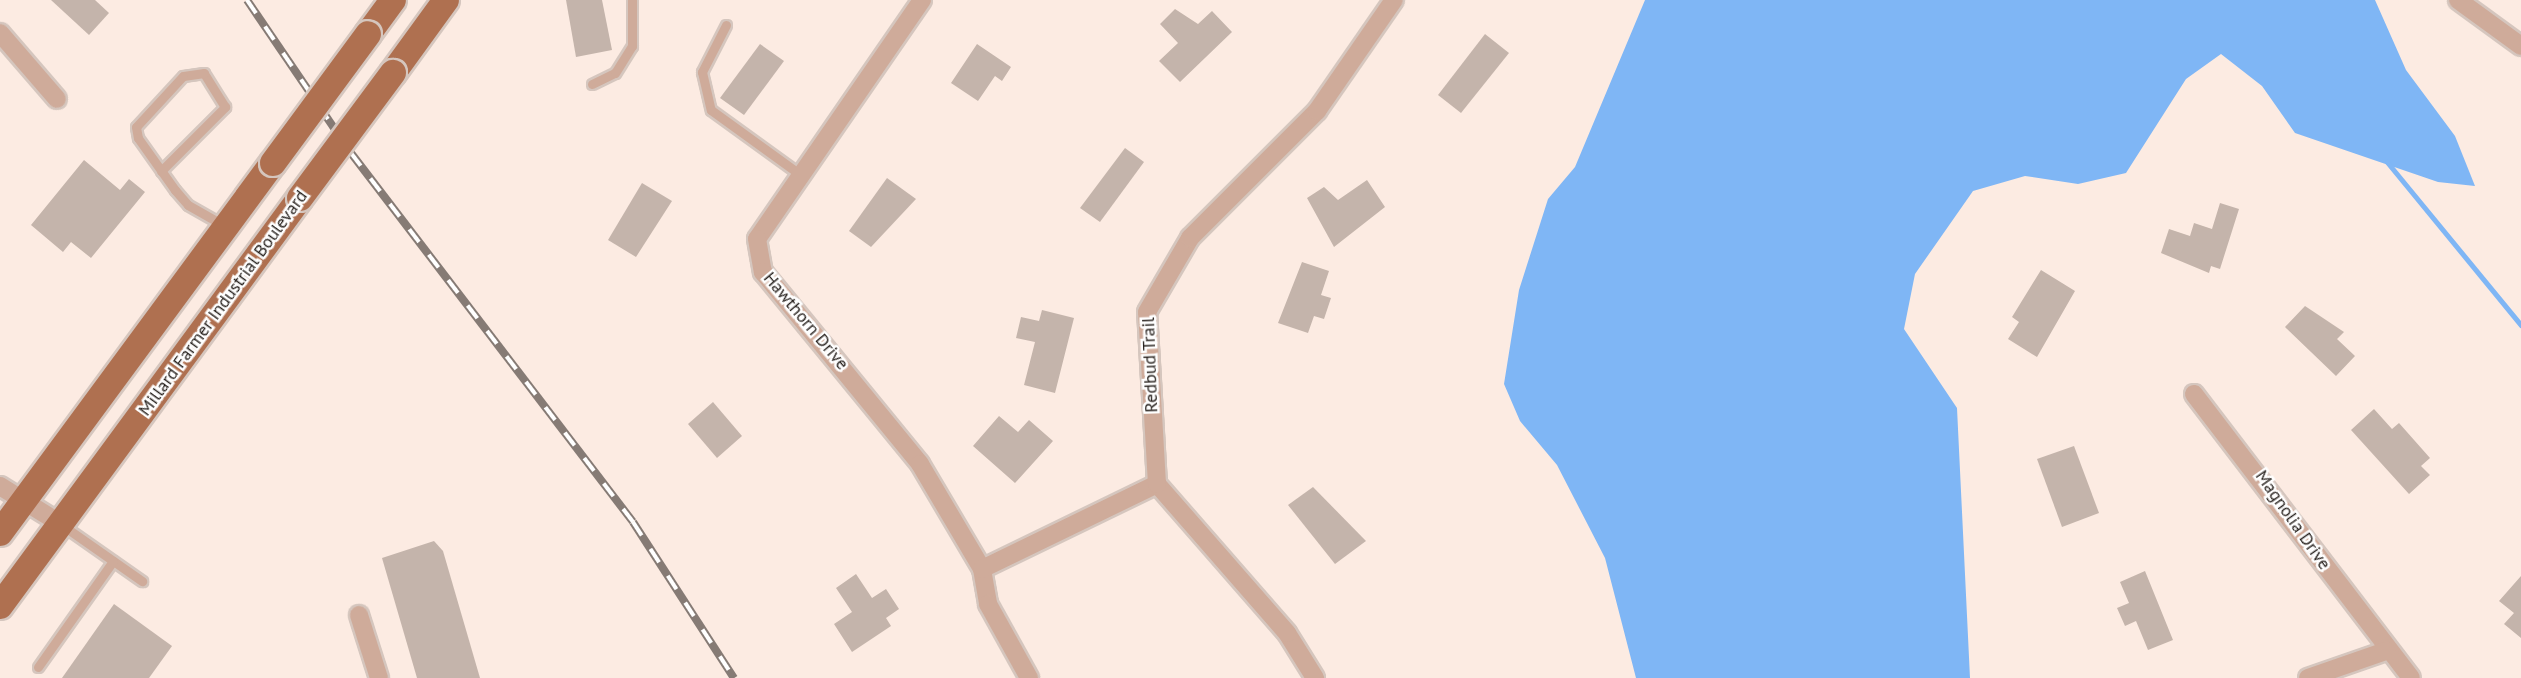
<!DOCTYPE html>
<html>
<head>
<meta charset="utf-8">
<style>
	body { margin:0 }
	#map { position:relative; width:2521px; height:678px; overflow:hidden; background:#fcebe2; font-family:"PT Sans",sans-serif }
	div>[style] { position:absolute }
	.water>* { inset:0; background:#7fb6f5 }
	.stream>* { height:5px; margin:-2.5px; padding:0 2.5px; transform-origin:2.5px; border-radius:2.5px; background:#7fb6f5 }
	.building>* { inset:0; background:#c4b4ab }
	.roads { filter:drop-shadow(2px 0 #d5c6be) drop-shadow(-2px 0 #d5c6be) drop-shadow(0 2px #d5c6be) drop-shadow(0 -2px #d5c6be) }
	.service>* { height:9px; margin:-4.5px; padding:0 4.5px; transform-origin:4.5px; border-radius:4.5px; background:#cfab9a }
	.minor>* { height:18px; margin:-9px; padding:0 9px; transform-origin:9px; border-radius:9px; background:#cfab9a }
	.primary>* { height:26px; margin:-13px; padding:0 13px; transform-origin:13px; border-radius:13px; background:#af7050 }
	.rail>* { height:8px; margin-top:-4px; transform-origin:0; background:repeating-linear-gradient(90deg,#fff 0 16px,#867b75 0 32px); box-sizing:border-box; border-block:2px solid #867b75 }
	.bridges { filter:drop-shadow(2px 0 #d5c6be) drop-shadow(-2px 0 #d5c6be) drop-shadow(0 2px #d5c6be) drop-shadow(0 -2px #d5c6be) }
	.primary-bridge>* { height:26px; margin:-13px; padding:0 13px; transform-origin:13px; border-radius:13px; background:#af7050 }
	span { translate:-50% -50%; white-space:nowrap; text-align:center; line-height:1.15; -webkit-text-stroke:5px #fff; paint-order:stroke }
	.street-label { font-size:18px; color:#241e1a }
</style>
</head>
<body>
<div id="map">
	<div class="water">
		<i style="clip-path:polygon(1645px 0,2375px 0,2406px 70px,2455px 136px,2475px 186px,2438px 182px,2295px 133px,2262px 86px,2221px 54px,2186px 79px,2126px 173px,2078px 184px,2025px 176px,1973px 191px,1915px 274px,1904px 329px,1957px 408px,1970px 678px,1636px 678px,1605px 558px,1557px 465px,1520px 421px,1504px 384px,1519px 290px,1548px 199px,1575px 167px)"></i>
	</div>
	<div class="stream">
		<i style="left:2387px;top:162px;width:211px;rotate:50.6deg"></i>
	</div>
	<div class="building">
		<i style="clip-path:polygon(51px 0,95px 0,109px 13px,89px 35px)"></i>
		<i style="clip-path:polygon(566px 0,602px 0,612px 50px,576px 57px)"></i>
		<i style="clip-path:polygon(1175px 9px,1198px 24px,1212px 11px,1232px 32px,1180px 82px,1159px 61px,1178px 43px,1160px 24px)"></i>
		<i style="clip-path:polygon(1485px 34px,1509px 53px,1461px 113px,1438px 95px)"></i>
		<i style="clip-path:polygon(760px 44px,784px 61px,744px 115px,720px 98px)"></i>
		<i style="clip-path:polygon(977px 44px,1011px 67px,1002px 81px,995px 76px,978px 101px,951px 83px)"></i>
		<i style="clip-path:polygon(1125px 148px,1144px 162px,1100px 222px,1080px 208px)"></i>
		<i style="clip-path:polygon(84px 160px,120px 190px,129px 179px,145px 192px,91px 258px,71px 242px,63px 252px,31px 225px)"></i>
		<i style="clip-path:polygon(887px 178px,916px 199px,871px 247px,849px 231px)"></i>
		<i style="clip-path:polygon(1367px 180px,1385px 207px,1334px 247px,1307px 198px,1324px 187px,1338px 200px)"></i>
		<i style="clip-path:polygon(642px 183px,672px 201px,636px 257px,608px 240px)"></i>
		<i style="clip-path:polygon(2220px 203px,2239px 209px,2220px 269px,2211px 266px,2209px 273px,2161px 253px,2169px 229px,2190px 236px,2194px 223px,2212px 229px)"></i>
		<i style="clip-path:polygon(1302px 262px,1329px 271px,1321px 295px,1331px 298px,1324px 319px,1314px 316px,1308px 333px,1278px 323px)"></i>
		<i style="clip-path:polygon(2041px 270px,2075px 291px,2037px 357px,2008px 339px,2019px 322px,2012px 317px)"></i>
		<i style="clip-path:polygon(2305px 306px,2344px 332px,2337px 339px,2355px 356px,2336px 376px,2285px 327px)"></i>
		<i style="clip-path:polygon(1042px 310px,1074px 318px,1055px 393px,1024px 385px,1035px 342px,1016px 338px,1021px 317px,1039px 321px)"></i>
		<i style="clip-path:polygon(713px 402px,742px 436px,717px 458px,688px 424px)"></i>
		<i style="clip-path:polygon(2374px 409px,2392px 429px,2399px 423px,2430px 458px,2421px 466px,2430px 475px,2409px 494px,2351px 430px)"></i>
		<i style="clip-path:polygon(999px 416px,1018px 432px,1029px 420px,1053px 441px,1015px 483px,973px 446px)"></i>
		<i style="clip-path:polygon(2074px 446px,2099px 513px,2062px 527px,2037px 459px)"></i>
		<i style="clip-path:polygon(1313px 487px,1366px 541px,1335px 564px,1288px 505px)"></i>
		<i style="clip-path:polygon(434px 541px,443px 551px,480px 678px,417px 678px,382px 558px)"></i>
		<i style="clip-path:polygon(2145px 571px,2173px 640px,2148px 650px,2136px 621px,2125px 626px,2117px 608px,2129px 603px,2120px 582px)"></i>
		<i style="clip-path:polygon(856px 574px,872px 598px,886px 589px,899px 609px,886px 618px,891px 626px,852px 652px,834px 624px,852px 612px,836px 588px)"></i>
		<i style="clip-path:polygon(2521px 576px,2521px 638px,2504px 624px,2514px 613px,2499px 601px)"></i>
		<i style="clip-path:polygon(114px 604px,172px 646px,149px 678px,62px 678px)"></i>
	</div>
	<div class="roads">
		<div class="service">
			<i style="left:726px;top:25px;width:53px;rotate:117.1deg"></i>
			<i style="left:702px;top:72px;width:39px;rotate:77deg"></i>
			<i style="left:711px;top:110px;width:107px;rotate:35.9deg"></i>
			<i style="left:592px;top:84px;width:25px;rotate:-26deg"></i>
			<i style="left:615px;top:73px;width:32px;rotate:-58deg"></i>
			<i style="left:632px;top:46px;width:46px;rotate:-90deg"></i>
			<i style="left:161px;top:171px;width:91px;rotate:-45deg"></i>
			<i style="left:225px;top:107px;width:40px;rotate:-122deg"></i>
			<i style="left:204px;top:73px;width:21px;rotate:172deg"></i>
			<i style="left:183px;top:76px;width:69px;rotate:132.7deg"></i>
			<i style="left:136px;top:127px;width:11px;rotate:80deg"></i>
			<i style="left:138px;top:138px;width:64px;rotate:54.6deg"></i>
			<i style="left:175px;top:190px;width:20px;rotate:49deg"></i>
			<i style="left:188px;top:205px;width:43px;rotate:29.6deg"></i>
			<i style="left:62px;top:525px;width:98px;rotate:35deg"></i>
			<i style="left:38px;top:667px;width:130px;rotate:-54.7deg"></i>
		</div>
		<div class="minor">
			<i style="left:922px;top:0;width:290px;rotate:124.6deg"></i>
			<i style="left:757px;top:239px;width:34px;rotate:80deg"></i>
			<i style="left:763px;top:272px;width:248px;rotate:50.7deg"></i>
			<i style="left:920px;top:464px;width:122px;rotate:59.4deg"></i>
			<i style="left:982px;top:569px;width:36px;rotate:80deg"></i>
			<i style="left:988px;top:604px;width:85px;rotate:61deg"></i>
			<i style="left:2458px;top:0;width:78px;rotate:36.1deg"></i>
			<i style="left:0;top:33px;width:87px;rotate:49.2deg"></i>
			<i style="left:2194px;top:394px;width:357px;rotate:52.6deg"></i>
			<i style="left:0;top:486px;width:72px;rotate:31.9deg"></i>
			<i style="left:982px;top:569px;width:195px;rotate:-25.9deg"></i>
			<i style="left:359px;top:615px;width:66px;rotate:72.4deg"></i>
			<i style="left:1315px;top:678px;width:53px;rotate:-121.9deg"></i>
			<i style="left:1287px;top:633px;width:198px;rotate:-131.1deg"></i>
			<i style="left:1157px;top:484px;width:172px;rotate:-93.3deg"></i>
			<i style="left:1147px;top:312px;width:86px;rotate:-59.8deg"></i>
			<i style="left:1190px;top:238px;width:180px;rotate:-45deg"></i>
			<i style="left:1317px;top:111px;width:135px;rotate:-55.3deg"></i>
			<i style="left:2308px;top:678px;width:83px;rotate:-19.1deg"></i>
		</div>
		<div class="primary">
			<i style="left:368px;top:34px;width:42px;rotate:-53.7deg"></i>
			<i style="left:393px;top:73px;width:90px;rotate:-54deg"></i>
			<i style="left:0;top:533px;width:460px;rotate:-53.6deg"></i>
			<i style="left:0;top:606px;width:506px;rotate:-53.67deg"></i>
		</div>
	</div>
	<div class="rail">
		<i style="left:247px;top:0;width:185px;rotate:55.8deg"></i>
		<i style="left:351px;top:153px;width:464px;rotate:52.6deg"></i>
		<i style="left:633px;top:522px;width:186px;rotate:57.1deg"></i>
	</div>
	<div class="bridges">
		<div class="primary-bridge">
			<i style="left:273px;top:163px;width:160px;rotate:-53.6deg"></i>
			<i style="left:300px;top:198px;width:156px;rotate:-53.4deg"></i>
		</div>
	</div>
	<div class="street-label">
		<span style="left:223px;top:303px;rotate:-54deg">Millard Farmer Industrial Boulevard</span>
		<span style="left:806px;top:321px;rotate:50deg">Hawthorn Drive</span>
		<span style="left:1150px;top:365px;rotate:-92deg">Redbud Trail</span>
		<span style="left:2293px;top:520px;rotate:55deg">Magnolia Drive</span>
	</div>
</div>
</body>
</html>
